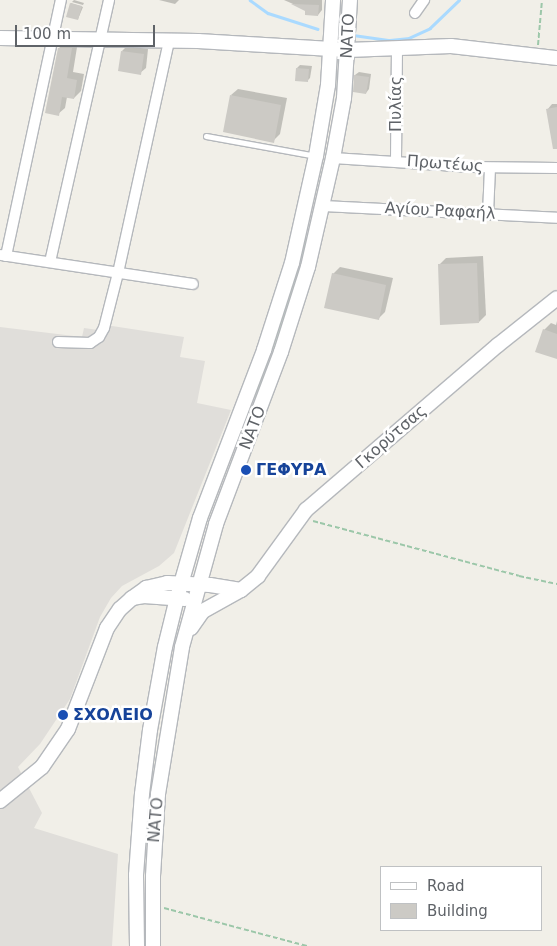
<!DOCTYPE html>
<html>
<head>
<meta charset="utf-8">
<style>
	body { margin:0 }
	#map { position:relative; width:557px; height:946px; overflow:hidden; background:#f1efe8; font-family:"DejaVu Sans",sans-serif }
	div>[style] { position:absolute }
	.industrial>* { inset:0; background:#e0deda }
	.green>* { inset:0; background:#c5e8c5 }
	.shadow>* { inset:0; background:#0003 }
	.stream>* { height:2.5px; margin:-1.25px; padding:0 1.25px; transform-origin:1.25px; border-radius:1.25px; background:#aadaff }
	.building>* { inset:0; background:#cccac5 }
	.path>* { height:2px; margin-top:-1px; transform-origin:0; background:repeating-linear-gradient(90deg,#9cc7a9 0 5px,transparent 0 7.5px) }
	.roads { filter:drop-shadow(1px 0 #b5b8bc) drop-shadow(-1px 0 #b5b8bc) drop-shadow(0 1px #b5b8bc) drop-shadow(0 -1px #b5b8bc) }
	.lane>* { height:5px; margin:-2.5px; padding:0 2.5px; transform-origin:2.5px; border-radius:2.5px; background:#fff }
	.street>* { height:10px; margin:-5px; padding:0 5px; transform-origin:5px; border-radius:5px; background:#fff }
	.secondary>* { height:14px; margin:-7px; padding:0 7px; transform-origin:7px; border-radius:7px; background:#fff }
	.dots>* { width:14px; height:14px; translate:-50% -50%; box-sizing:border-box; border:2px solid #fff; border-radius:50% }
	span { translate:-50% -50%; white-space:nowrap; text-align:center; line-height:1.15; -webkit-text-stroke:5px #fff; paint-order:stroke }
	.street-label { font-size:16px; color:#5f6368 }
	.transit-label { font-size:16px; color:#164399; font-weight:700 }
	.left { translate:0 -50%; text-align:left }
	.legend { position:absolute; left:380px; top:866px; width:162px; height:65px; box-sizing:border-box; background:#fff; border:1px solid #bfc1c3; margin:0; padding:6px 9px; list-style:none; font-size:15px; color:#5f6368 }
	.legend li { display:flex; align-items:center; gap:10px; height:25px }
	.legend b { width:25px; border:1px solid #bfc1c3 }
	.scale { position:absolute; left:15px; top:25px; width:140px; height:22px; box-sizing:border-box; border:2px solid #5f6368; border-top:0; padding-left:6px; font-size:15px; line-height:18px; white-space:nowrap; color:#5f6368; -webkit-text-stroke:4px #fff; paint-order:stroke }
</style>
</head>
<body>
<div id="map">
	<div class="industrial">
		<i style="clip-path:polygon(99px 324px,184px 337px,180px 357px,205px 361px,197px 403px,231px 410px,174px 553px,159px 566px,122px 586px,111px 598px,100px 617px,70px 699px,40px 744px,18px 767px,42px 813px,34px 828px,118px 854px,112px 946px,0 946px,0 327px,82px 337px,84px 328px,98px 330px)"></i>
	</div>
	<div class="green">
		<i style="clip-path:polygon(304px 238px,307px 239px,292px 296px,252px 408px,263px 370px,279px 328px)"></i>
	</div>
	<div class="shadow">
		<i style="clip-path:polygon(74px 0,84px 3px,83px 5px,72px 2px)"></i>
		<i style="clip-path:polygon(159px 0,179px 0,175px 4px)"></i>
		<i style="clip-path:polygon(284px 0,322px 0,322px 10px,318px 15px)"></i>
		<i style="clip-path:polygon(71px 3px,83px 7px,78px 19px,68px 16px)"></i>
		<i style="clip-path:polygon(66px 41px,78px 41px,73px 72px,84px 74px,81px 91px,74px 98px,67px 97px,65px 108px,58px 114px,59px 48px)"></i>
		<i style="clip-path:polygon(127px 46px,148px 49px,146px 68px,140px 73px,122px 51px)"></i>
		<i style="clip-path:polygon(300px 65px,312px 66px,310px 78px,307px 81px,297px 68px)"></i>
		<i style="clip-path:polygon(359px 72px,371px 74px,369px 89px,366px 93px,354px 91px,355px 75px)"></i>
		<i style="clip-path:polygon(238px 89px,287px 98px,280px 134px,273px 141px,231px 95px)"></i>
		<i style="clip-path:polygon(552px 104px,557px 104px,557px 148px,547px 110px)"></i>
		<i style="clip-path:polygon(483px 256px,486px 315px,479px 322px,439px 265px,446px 258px)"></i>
		<i style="clip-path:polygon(340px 267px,393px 278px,385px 312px,378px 319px,333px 274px)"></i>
		<i style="clip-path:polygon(557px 321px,557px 358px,544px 330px,551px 323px,556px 325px)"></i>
	</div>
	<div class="stream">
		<i style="left:250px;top:0;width:22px;rotate:36deg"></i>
		<i style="left:268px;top:13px;width:52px;rotate:17.7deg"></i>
		<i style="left:353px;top:35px;width:37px;rotate:8deg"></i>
		<i style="left:390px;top:40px;width:19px;rotate:-6deg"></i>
		<i style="left:409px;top:38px;width:23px;rotate:-25deg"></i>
		<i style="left:430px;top:28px;width:40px;rotate:-44deg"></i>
	</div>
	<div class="building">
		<i style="clip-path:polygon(70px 3px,82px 6px,78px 20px,66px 17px)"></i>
		<i style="clip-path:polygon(291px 4px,319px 5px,318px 16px,305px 15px,305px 11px)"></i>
		<i style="clip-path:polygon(58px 48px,72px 48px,67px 78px,77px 80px,74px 99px,62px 97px,59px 116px,45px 113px)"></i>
		<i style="clip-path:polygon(121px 51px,144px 54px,141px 75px,118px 71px)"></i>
		<i style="clip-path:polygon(296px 68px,309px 69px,308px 82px,295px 81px)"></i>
		<i style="clip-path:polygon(354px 75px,369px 77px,366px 94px,353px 92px)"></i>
		<i style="clip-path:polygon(230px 95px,281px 105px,274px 143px,223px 132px)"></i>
		<i style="clip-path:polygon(557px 107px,557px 149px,553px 149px,546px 109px)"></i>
		<i style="clip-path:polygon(477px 263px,479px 323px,440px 325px,438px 264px)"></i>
		<i style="clip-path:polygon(332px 273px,386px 285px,379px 320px,324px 308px)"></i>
		<i style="clip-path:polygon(543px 329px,557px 334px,557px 359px,535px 352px)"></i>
	</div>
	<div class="path">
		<i style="left:538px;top:45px;width:45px;rotate:-84.9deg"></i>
		<i style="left:313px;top:521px;width:213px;rotate:14.9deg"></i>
		<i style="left:519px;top:576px;width:39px;rotate:12deg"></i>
		<i style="left:164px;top:908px;width:148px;rotate:14.9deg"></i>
	</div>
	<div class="roads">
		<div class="lane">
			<i style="left:206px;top:136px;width:112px;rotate:10.3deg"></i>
		</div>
		<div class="street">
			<i style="left:415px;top:13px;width:16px;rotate:-55deg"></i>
			<i style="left:333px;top:158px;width:139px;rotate:3.7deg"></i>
			<i style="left:472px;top:167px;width:85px;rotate:0.7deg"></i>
			<i style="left:396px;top:161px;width:113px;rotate:-89.5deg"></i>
			<i style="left:323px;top:206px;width:234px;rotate:2.9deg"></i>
			<i style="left:488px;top:214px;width:46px;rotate:-87.5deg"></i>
			<i style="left:1px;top:255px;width:194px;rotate:8.6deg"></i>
			<i style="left:6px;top:256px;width:262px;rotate:-77.9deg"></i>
			<i style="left:50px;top:262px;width:269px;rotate:-77.3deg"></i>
			<i style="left:58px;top:342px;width:32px;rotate:2deg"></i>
			<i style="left:90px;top:343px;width:11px;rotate:-34deg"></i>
			<i style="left:99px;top:337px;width:10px;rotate:-61deg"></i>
			<i style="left:104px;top:328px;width:57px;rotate:-75.7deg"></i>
			<i style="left:118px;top:273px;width:238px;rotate:-77.6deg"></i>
		</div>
		<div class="secondary">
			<i style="left:0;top:38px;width:198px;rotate:0.9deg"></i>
			<i style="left:198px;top:41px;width:150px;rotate:3.4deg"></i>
			<i style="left:348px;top:50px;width:103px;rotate:-2.2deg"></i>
			<i style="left:451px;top:46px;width:107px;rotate:6.5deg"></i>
			<i style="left:132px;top:598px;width:12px;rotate:-9deg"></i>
			<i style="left:144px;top:596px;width:41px;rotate:4.2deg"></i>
			<i style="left:191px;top:628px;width:21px;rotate:-55deg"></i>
			<i style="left:203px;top:611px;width:43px;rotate:-28.9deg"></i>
			<i style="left:241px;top:590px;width:22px;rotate:-39deg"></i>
			<i style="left:258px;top:576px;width:82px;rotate:-54deg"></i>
			<i style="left:306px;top:510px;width:253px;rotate:-40.7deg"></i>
			<i style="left:498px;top:345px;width:75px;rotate:-38.5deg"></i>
			<i style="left:0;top:801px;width:54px;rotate:-39deg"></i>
			<i style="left:42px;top:767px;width:46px;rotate:-55.6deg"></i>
			<i style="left:68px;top:729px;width:108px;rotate:-68.9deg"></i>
			<i style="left:107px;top:628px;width:23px;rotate:-56deg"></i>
			<i style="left:120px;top:609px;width:15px;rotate:-42deg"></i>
			<i style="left:131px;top:599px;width:19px;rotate:-36deg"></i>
			<i style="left:146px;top:588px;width:22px;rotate:-13deg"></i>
			<i style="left:167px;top:583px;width:43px;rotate:2.7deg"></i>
			<i style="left:210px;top:585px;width:31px;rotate:9deg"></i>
			<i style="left:137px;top:946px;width:71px;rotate:-90.8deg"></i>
			<i style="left:136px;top:875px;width:81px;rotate:-85.8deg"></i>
			<i style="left:142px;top:794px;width:64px;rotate:-82.9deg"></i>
			<i style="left:150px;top:730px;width:84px;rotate:-79.8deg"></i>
			<i style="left:165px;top:647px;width:50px;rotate:-76.2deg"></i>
			<i style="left:177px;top:598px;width:83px;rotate:-74deg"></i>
			<i style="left:200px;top:518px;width:180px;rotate:-69.1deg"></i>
			<i style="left:264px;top:350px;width:91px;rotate:-72.2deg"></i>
			<i style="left:292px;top:263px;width:110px;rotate:-77.4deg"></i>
			<i style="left:316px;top:156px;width:72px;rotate:-80.4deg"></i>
			<i style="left:328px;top:85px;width:85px;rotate:-86.6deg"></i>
			<i style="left:153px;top:946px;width:70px;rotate:-90deg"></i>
			<i style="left:153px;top:876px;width:82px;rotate:-86.5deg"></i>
			<i style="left:158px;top:794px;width:149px;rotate:-80.7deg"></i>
			<i style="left:182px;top:647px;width:128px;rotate:-74.5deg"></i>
			<i style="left:216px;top:524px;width:184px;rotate:-69.3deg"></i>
			<i style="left:281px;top:352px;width:89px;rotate:-72.4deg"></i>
			<i style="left:308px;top:267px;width:112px;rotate:-77.1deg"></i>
			<i style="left:333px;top:158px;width:61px;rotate:-79.6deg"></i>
			<i style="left:344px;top:98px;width:98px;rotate:-86.5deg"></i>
		</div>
	</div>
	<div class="dots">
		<i style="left:246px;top:470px;background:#1a4fb4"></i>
		<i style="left:63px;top:715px;background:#1a4fb4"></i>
	</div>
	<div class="street-label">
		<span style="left:348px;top:36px;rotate:-87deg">ΝΑΤΟ</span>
		<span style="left:396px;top:104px;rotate:-90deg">Πυλίας</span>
		<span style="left:445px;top:164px;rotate:4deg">Πρωτέως</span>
		<span style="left:440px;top:211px;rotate:3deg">Αγίου Ραφαήλ</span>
		<span style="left:253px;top:428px;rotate:-69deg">ΝΑΤΟ</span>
		<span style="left:391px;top:437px;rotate:-41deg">Γκορύτσας</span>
		<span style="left:156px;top:820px;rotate:-85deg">ΝΑΤΟ</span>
	</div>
	<div class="transit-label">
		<span class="left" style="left:256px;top:470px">ΓΕΦΥΡΑ</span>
		<span class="left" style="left:73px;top:715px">ΣΧΟΛΕΙΟ</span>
	</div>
	<ul class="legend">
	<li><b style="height:6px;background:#fff"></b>Road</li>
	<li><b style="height:14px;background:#cccac5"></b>Building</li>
	</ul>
	<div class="scale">100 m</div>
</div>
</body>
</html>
